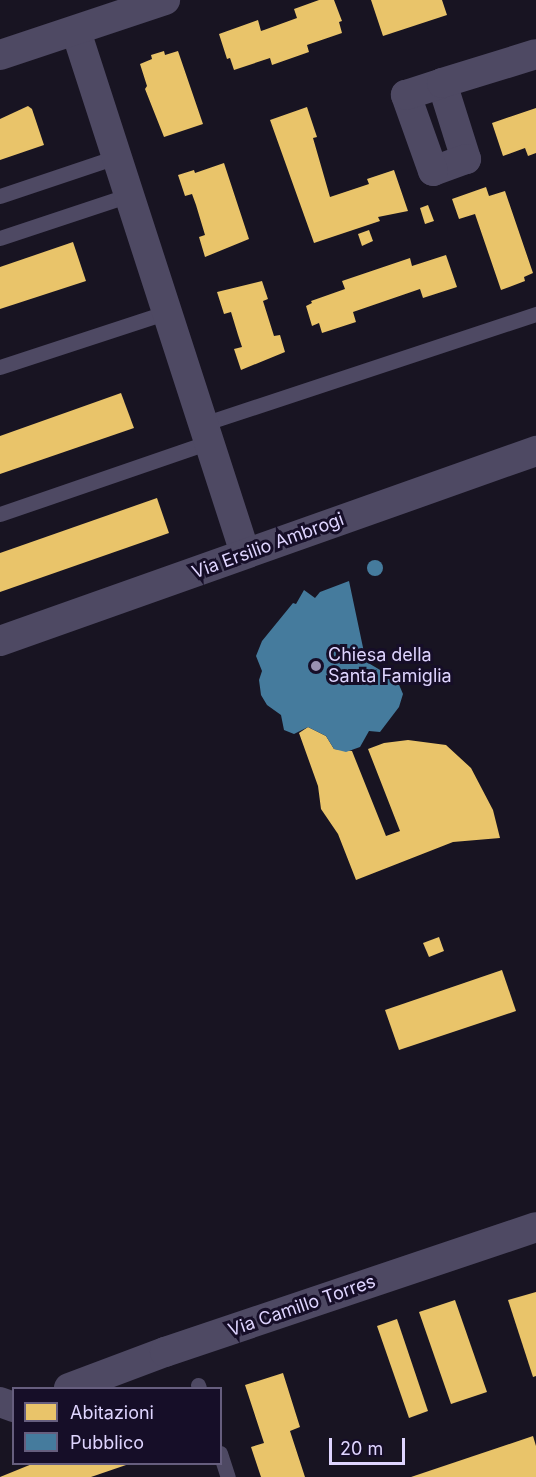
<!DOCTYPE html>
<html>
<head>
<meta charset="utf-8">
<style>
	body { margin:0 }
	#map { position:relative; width:536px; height:1477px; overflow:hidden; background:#181422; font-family:Inter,sans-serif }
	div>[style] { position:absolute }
	.homes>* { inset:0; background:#e9c46a }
	.public>* { inset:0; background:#457b9d }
	.round { border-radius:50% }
	.lane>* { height:15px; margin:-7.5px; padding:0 7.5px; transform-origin:7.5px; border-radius:7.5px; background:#4e4963 }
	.street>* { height:30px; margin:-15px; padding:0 15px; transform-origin:15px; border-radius:15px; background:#4e4963 }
	.dots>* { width:16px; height:16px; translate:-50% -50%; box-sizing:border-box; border:3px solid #160e28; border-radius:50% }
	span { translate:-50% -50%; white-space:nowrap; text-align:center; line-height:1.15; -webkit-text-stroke:6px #160e28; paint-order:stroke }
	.street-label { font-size:18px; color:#dfd5ff }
	.poi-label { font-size:18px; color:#dfd5ff }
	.left { translate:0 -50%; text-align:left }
	.legend { position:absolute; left:12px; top:1387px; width:210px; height:78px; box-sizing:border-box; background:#160e28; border:2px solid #665e7e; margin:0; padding:8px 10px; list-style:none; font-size:18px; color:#dfd5ff }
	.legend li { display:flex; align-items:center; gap:12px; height:30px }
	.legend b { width:30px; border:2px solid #665e7e }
	.scale { position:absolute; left:329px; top:1438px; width:76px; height:27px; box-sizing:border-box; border:3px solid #dfd5ff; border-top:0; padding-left:8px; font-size:18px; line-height:21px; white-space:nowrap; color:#dfd5ff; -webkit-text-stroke:4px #160e28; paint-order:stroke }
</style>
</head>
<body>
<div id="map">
	<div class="homes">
		<i style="clip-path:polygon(319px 0,334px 0,342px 21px,339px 22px,342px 33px,307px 45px,309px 52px,272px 65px,270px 58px,234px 70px,230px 58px,227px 59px,219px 34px,258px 20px,261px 31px,264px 30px,297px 18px,294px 9px)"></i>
		<i style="clip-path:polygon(371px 0,442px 0,447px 15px,383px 36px)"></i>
		<i style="clip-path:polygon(164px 51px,165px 55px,178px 51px,203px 124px,164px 137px,145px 89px,147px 86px,140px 64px,152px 59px,151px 55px)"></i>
		<i style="clip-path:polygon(28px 106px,32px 109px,44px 145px,0 160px,0 119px)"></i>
		<i style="clip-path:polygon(307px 107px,317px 137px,313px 138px,330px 197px,369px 184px,367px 179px,394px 170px,408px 211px,378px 217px,380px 221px,314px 243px,270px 120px)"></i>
		<i style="clip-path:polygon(536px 108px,536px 153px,528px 156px,525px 148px,503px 156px,492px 123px)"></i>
		<i style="clip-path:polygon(224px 163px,249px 239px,205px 257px,199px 237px,205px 235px,196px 205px,192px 194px,185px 196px,178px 175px,194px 170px,195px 173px)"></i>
		<i style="clip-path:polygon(486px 187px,489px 196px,505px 191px,533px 273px,524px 277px,525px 281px,501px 290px,475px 214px,459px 219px,452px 199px)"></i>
		<i style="clip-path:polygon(428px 205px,434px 221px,425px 224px,420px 208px)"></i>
		<i style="clip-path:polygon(369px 230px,373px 241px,362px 246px,358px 234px)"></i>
		<i style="clip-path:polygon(73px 242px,86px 281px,0 309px,0 267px)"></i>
		<i style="clip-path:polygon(446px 255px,457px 287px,423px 298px,420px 289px,353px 312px,356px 322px,322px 333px,319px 323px,312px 326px,306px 306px,312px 303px,311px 301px,345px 289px,342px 281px,410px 258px,412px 266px)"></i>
		<i style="clip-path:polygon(262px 281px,268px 299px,263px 301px,274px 336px,280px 335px,285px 352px,241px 370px,234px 349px,242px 347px,238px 335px,231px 312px,224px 314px,217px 292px)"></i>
		<i style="clip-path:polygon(121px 393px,134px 428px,0 474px,0 436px)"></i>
		<i style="clip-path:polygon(157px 498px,169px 533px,0 592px,0 553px)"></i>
		<i style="clip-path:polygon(308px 727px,326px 736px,334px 749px,352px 751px,386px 836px,400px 831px,368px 749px,384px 743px,408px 740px,446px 745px,471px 768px,493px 810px,500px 838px,453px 842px,356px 880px,338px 834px,321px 809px,318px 786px,299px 733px)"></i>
		<i style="clip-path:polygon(439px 937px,444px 951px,429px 957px,423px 943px)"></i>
		<i style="clip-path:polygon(502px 970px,516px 1011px,399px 1050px,385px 1010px)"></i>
		<i style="clip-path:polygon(536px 1292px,536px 1376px,533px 1377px,508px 1300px)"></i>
		<i style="clip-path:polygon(455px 1300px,487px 1392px,451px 1404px,419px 1312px)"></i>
		<i style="clip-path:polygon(397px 1319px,428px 1411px,409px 1418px,377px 1326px)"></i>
		<i style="clip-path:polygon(283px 1373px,300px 1427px,290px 1431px,305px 1477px,261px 1477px,251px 1447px,264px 1443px,245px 1385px)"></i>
		<i style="clip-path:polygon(533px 1436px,536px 1446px,536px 1477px,411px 1477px)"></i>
		<i style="clip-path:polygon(32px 1464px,129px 1464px,91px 1477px,0 1477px)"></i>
	</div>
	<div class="public">
		<i class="round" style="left:367px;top:560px;width:16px;height:16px"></i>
		<i style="clip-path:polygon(349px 581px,365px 657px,370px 664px,397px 680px,403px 694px,399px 707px,380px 732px,369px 731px,360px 747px,346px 752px,334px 749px,326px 736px,308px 727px,294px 734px,284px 730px,281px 715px,267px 705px,261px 695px,259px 680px,262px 671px,256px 656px,262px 641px,293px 603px,296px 604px,304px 590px,315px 598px,320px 592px)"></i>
	</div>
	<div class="lane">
		<i style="left:0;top:196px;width:122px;rotate:-18.6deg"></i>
		<i style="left:0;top:238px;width:136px;rotate:-18.4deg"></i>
		<i style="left:0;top:367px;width:176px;rotate:-18.2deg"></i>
		<i style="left:203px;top:424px;width:351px;rotate:-18.3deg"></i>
		<i style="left:0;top:514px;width:221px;rotate:-19deg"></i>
		<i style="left:198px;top:1385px;width:3px;rotate:72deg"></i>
		<i style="left:220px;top:1453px;width:25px;rotate:72deg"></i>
	</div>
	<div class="street">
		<i style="left:76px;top:31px;width:549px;rotate:72.06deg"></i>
		<i style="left:0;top:55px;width:174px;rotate:-18.4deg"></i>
		<i style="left:442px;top:83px;width:80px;rotate:72.5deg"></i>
		<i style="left:466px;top:159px;width:35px;rotate:160deg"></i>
		<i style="left:433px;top:171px;width:81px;rotate:-109.6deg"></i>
		<i style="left:406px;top:95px;width:38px;rotate:-18deg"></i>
		<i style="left:442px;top:83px;width:98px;rotate:-17.1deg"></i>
		<i style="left:0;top:641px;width:569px;rotate:-19.52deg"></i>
		<i style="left:69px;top:1388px;width:103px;rotate:-20.6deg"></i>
		<i style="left:165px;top:1352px;width:391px;rotate:-18.6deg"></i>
		<i style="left:0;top:1402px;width:15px;rotate:20deg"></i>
	</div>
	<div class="dots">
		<i style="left:316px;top:666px;background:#9991b2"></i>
	</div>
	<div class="street-label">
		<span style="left:268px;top:546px;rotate:-20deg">Via Ersilio Ambrogi</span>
		<span style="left:302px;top:1306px;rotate:-19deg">Via Camillo Torres</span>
	</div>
	<div class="poi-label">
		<span class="left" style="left:328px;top:666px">Chiesa della<br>Santa Famiglia</span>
	</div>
	<ul class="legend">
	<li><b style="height:16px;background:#e9c46a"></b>Abitazioni</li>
	<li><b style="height:16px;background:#457b9d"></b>Pubblico</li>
	</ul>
	<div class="scale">20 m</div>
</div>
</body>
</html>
